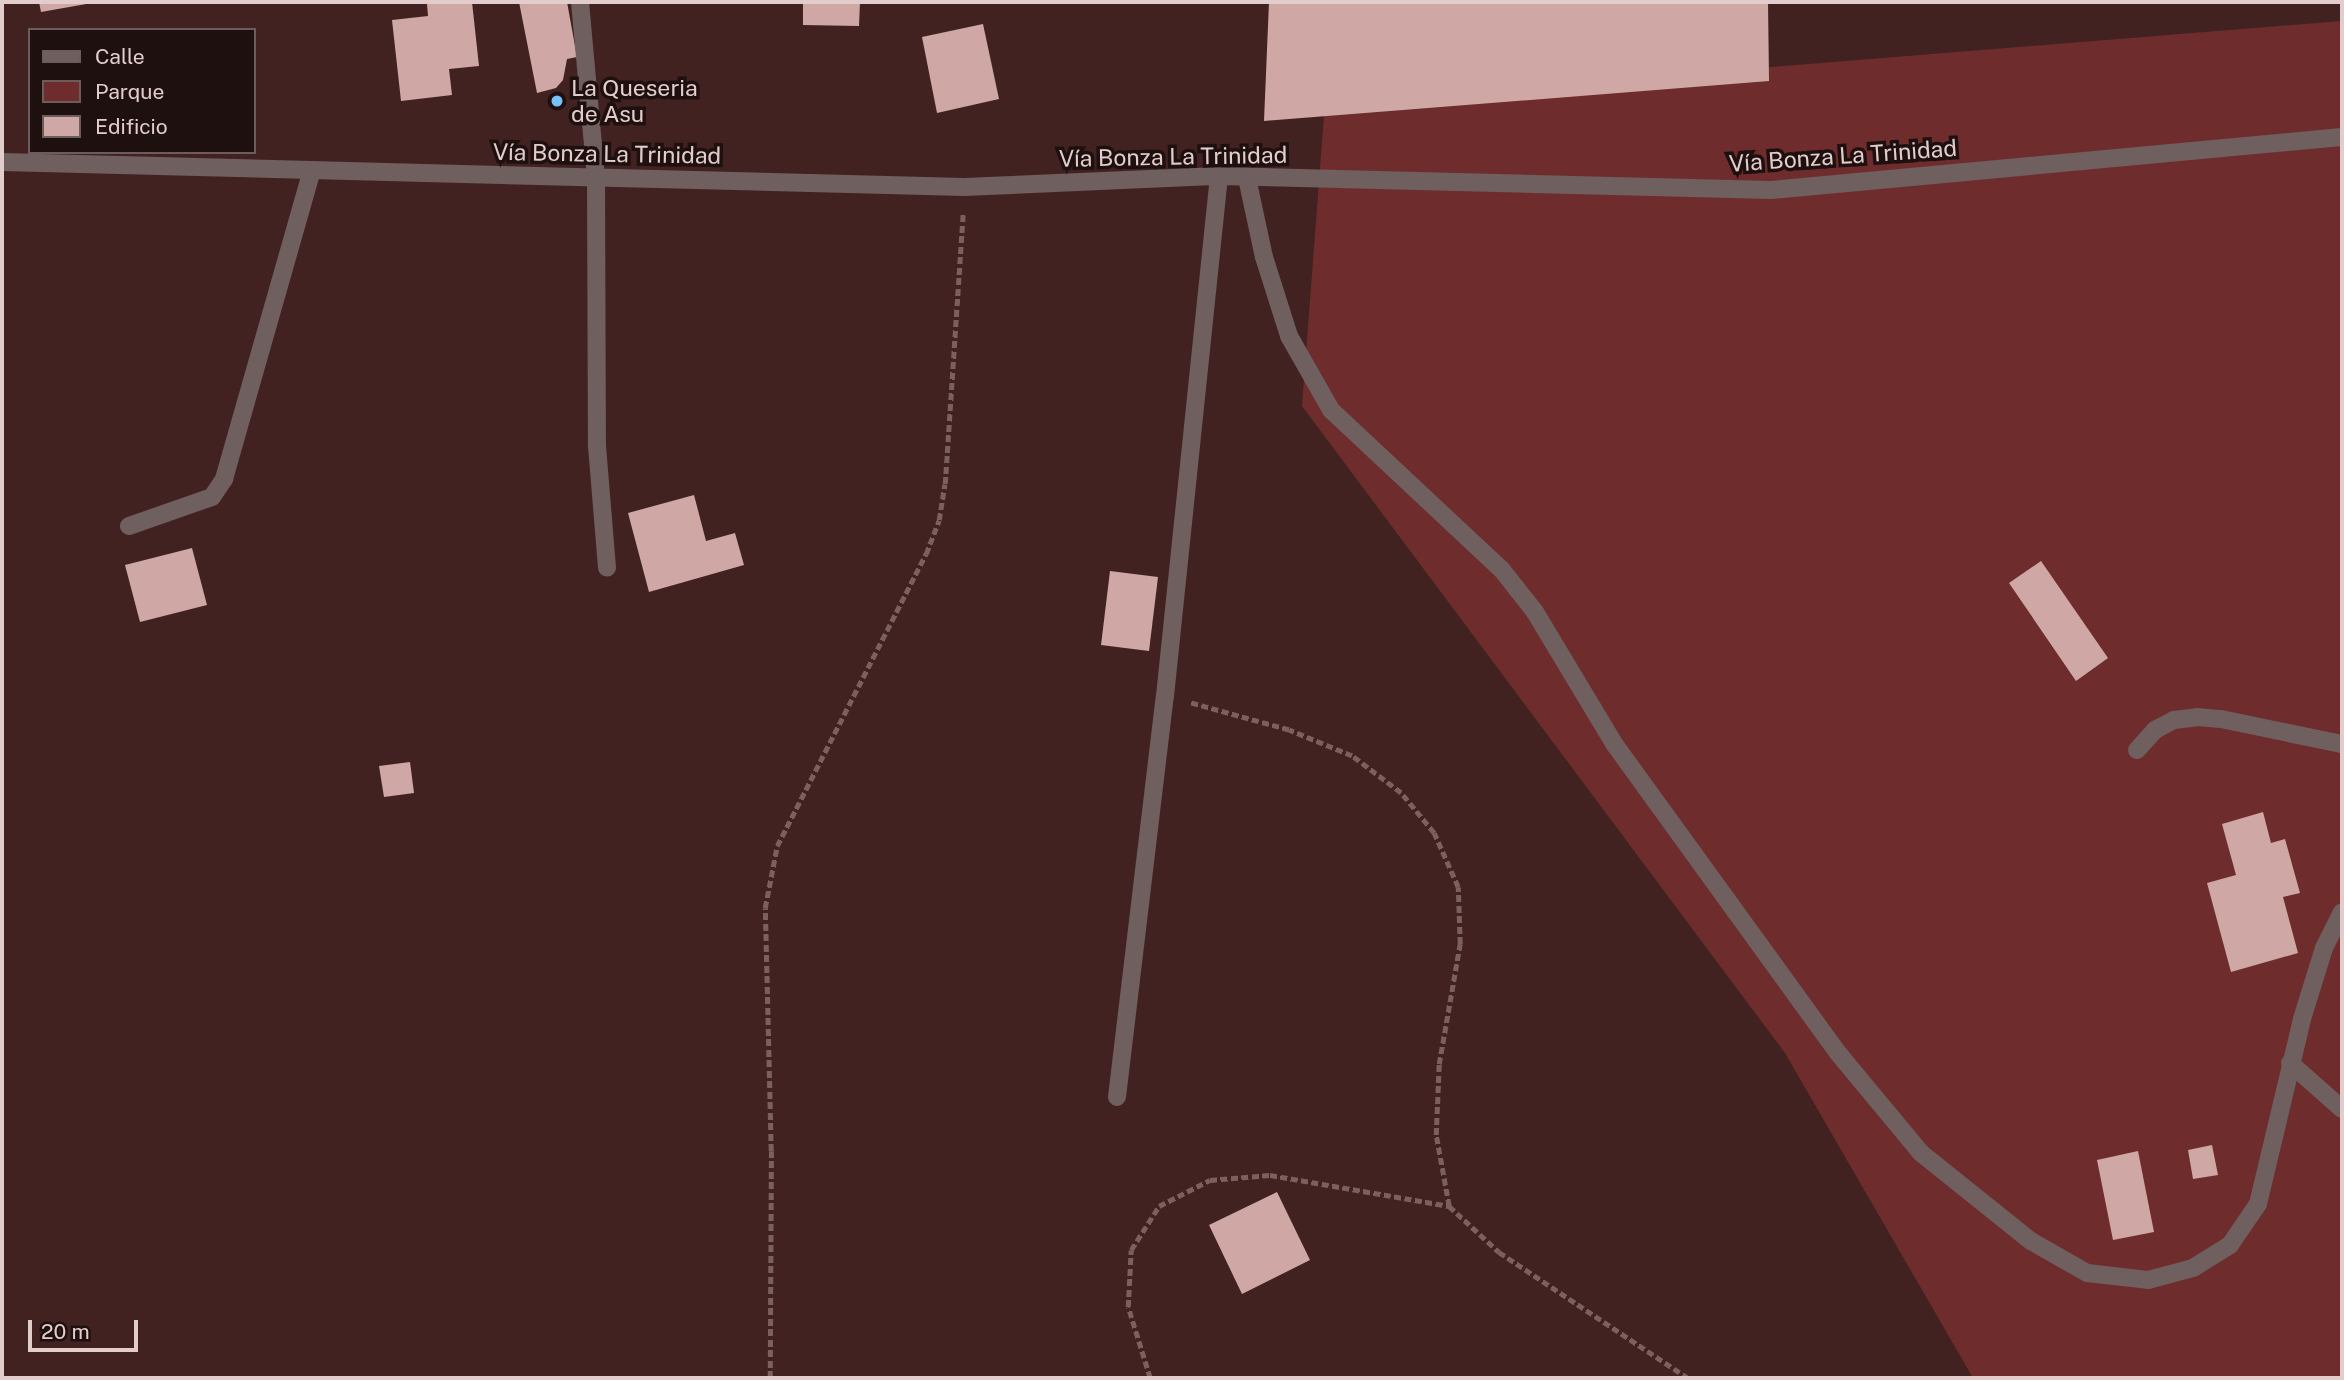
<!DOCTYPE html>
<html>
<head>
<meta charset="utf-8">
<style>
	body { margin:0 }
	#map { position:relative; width:2344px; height:1380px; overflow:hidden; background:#412221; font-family:"Public Sans",sans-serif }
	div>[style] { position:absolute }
	.green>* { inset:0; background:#6e2d2c }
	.building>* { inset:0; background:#cfa8a5 }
	.path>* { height:4.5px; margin-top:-2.25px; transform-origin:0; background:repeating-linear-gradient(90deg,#7c605f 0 7px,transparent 0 10.5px) }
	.service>* { height:18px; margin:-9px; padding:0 9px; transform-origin:9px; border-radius:9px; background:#6f5f5e }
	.minor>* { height:18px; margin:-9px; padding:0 9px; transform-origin:9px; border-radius:9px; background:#6f5f5e }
	.tertiary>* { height:18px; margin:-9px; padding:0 9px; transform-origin:9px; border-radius:9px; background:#6f5f5e }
	.dots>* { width:19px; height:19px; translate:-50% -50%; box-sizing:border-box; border:4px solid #1e100f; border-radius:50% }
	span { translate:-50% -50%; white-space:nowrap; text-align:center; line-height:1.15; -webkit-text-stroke:7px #1e100f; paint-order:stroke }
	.poi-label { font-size:23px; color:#e2cdcc }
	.left { translate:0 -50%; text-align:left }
	.street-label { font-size:23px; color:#e2cdcc }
	.frame { position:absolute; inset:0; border:4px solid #e2cdcc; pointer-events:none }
	.legend { position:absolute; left:28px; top:28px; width:228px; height:126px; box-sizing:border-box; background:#1e100f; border:2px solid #6c5c5b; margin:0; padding:9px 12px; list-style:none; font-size:21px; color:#e2cdcc }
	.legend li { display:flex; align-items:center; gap:14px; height:35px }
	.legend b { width:35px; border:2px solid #6c5c5b }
	.scale { position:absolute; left:28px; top:1320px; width:110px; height:32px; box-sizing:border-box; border:4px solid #e2cdcc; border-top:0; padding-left:9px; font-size:21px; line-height:24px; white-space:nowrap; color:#e2cdcc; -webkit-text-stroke:5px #1e100f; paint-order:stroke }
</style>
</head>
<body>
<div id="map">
	<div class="green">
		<i style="clip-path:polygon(2342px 21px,2342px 1378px,1973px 1378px,1785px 1053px,1302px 406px,1325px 103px)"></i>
	</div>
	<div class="building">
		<i style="clip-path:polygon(39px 2px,92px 2px,92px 3px,41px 12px)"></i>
		<i style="clip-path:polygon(446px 2px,472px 2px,479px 66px,449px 69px,452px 95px,401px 101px,392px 20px,428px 16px,427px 4px)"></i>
		<i style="clip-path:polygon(519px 2px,567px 2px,577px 57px,567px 59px,563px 80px,556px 88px,537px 93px)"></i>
		<i style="clip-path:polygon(803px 2px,860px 2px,859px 26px,803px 25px)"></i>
		<i style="clip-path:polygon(1269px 2px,1768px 2px,1769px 81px,1264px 121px)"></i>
		<i style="clip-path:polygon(983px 24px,999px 99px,937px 113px,922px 37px)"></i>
		<i style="clip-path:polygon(694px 495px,706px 541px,735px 533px,744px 565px,649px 592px,628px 513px)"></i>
		<i style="clip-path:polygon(192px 548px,207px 605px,140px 622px,125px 565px)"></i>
		<i style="clip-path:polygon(2041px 561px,2108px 658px,2076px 681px,2009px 583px)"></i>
		<i style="clip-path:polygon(1110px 571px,1158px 577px,1149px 651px,1101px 645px)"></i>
		<i style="clip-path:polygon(410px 762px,414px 793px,384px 797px,379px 766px)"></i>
		<i style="clip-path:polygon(2263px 812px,2271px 843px,2285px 839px,2300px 893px,2283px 897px,2298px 953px,2231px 972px,2207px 883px,2236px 875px,2222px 824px)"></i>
		<i style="clip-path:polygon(2212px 1145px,2218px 1175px,2193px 1179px,2188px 1150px)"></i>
		<i style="clip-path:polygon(2138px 1151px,2154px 1232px,2113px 1240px,2097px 1160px)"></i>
		<i style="clip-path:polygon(1277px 1192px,1310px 1260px,1242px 1294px,1209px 1225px)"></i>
	</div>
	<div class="path">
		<i style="left:1449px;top:1206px;width:68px;rotate:42.6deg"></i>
		<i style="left:1499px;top:1252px;width:227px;rotate:33.7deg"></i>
		<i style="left:770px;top:1378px;width:227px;rotate:-89.7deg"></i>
		<i style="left:771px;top:1151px;width:243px;rotate:-91.4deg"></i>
		<i style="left:765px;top:908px;width:63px;rotate:-79deg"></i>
		<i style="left:777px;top:846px;width:328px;rotate:-63deg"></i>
		<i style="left:926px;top:554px;width:36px;rotate:-69deg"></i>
		<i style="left:939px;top:520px;width:36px;rotate:-81deg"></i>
		<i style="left:945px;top:484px;width:272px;rotate:-86.2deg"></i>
		<i style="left:1150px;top:1378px;width:74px;rotate:-107.2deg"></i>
		<i style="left:1128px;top:1307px;width:57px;rotate:-87deg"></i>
		<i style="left:1131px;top:1250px;width:52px;rotate:-57.5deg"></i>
		<i style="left:1159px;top:1206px;width:57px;rotate:-27deg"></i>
		<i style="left:1210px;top:1180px;width:60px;rotate:-4.8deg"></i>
		<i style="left:1270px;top:1175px;width:182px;rotate:9.8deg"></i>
		<i style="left:1449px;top:1206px;width:72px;rotate:-100.4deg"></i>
		<i style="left:1436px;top:1135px;width:71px;rotate:-87.6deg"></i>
		<i style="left:1439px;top:1064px;width:122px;rotate:-80.1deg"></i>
		<i style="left:1460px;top:944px;width:57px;rotate:-92deg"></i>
		<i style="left:1458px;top:887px;width:59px;rotate:-114deg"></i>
		<i style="left:1434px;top:833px;width:52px;rotate:-129.5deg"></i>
		<i style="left:1401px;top:793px;width:61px;rotate:-142.9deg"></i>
		<i style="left:1352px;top:756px;width:68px;rotate:-157.6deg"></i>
		<i style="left:1289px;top:730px;width:102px;rotate:-164.6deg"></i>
	</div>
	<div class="service">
		<i style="left:596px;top:178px;width:268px;rotate:89.8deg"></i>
		<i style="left:597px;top:446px;width:122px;rotate:85.3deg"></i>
		<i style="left:129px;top:526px;width:88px;rotate:-19.3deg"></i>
		<i style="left:212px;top:497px;width:22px;rotate:-56deg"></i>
		<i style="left:224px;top:479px;width:321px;rotate:-74.1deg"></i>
		<i style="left:2290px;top:1063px;width:69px;rotate:41.5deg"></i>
	</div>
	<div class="minor">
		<i style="left:580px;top:2px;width:177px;rotate:84.8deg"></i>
		<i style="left:1247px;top:178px;width:81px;rotate:77.9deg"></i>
		<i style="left:1264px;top:257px;width:83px;rotate:72.4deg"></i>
		<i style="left:1289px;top:336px;width:85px;rotate:60.4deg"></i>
		<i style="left:1331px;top:410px;width:234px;rotate:43.1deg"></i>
		<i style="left:1502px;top:570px;width:53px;rotate:51.8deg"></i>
		<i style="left:1535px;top:612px;width:155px;rotate:59deg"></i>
		<i style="left:1615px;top:745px;width:380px;rotate:54.1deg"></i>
		<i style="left:1838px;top:1053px;width:130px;rotate:50.3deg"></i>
		<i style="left:1921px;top:1153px;width:141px;rotate:38.7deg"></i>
		<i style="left:2031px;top:1241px;width:64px;rotate:29.7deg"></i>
		<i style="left:2087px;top:1273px;width:61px;rotate:6.5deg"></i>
		<i style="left:2148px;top:1280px;width:47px;rotate:-14.9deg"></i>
		<i style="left:2193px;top:1268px;width:44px;rotate:-31.9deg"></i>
		<i style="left:2230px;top:1245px;width:50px;rotate:-55.7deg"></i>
		<i style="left:2258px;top:1204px;width:190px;rotate:-76.6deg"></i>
		<i style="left:2302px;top:1019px;width:74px;rotate:-72.8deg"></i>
		<i style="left:2324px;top:948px;width:40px;rotate:-63.4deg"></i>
		<i style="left:2137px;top:750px;width:27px;rotate:-48deg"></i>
		<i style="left:2155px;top:730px;width:21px;rotate:-28deg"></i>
		<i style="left:2174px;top:720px;width:23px;rotate:-7deg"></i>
		<i style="left:2197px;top:717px;width:24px;rotate:5deg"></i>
		<i style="left:2221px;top:719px;width:124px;rotate:11.7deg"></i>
		<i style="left:1117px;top:1097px;width:404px;rotate:-83.2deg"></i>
		<i style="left:1165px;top:696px;width:523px;rotate:-84.07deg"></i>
	</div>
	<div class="tertiary">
		<i style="left:2px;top:162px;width:962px;rotate:1.49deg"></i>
		<i style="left:964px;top:187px;width:255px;rotate:-2.5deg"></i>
		<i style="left:1219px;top:176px;width:552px;rotate:1.45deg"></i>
		<i style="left:1771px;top:190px;width:573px;rotate:-5.3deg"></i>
	</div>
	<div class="dots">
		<i style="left:557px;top:101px;background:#79bff8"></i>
	</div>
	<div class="poi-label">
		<span class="left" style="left:571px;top:101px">La Queseria<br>de Asu</span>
	</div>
	<div class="street-label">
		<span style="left:607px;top:154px;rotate:1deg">Vía Bonza La Trinidad</span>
		<span style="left:1843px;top:156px;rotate:-4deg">Vía Bonza La Trinidad</span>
		<span style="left:1173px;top:157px;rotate:-1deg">Vía Bonza La Trinidad</span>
	</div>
	<div class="frame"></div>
	<ul class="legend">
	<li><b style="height:9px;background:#6f5f5e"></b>Calle</li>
	<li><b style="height:19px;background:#6e2d2c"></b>Parque</li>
	<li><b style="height:19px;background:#cfa8a5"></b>Edificio</li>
	</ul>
	<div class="scale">20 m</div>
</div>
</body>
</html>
